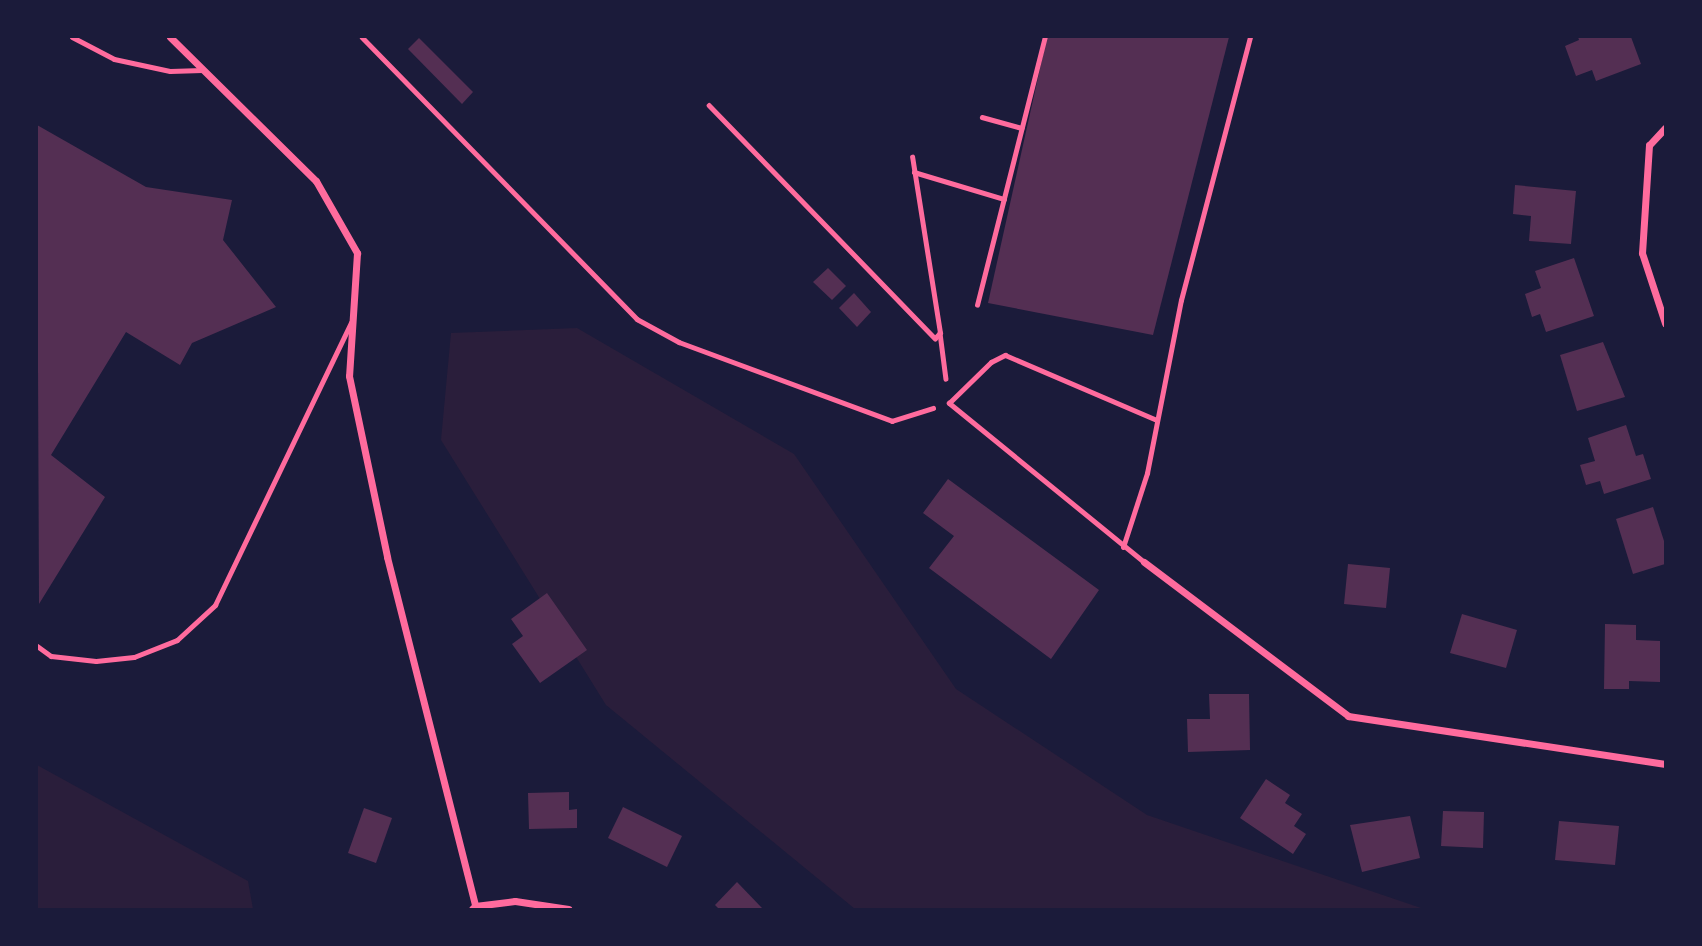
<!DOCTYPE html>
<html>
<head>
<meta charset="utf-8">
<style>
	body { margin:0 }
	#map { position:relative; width:1702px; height:946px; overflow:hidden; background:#1b1b3a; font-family:"PT Sans Narrow",sans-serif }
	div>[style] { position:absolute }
	.green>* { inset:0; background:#2a1e3b }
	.building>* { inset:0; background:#542f53 }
	.path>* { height:4.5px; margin:-2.25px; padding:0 2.25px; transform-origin:2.25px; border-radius:2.25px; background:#ff6b9d }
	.service>* { height:5px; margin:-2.5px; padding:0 2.5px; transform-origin:2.5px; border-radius:2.5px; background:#ff6b9d }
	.minor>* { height:7px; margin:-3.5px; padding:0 3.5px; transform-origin:3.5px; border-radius:3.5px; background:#ff6b9d }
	span { translate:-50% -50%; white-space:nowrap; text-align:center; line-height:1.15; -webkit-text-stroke:5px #1b1b3a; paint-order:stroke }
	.frame { position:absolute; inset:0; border:38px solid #1b1b3a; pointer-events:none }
</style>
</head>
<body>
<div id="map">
	<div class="green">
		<i style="clip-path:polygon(577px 328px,794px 454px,956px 689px,1147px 815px,1424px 909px,855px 909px,606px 705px,441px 440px,451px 333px)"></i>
		<i style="clip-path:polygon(37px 765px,248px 881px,253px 909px,37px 909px)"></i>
	</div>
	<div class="building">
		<i style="clip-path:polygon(1047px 37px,1229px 37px,1153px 335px,988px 303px)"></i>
		<i style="clip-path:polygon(1578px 37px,1631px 37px,1641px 64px,1596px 81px,1592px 70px,1576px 76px,1565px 46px,1579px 40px)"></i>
		<i style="clip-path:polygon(419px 38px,473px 92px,462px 104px,408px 49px)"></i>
		<i style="clip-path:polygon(37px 125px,146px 187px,232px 200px,223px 240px,276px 307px,192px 343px,180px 365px,126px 332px,51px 455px,105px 497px,39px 604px)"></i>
		<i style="clip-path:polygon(1515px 185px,1576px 191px,1571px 244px,1529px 241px,1531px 216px,1513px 214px)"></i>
		<i style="clip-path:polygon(1574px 258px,1594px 316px,1546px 332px,1540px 314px,1532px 317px,1525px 294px,1541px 288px,1535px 271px)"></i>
		<i style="clip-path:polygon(828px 268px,846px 286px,832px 300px,813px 282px)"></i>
		<i style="clip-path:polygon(854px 293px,871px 312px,857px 327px,839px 308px)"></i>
		<i style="clip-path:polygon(1603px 342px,1625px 397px,1577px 411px,1560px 355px)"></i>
		<i style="clip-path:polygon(1626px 425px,1636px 456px,1643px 454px,1651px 479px,1604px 494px,1600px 481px,1586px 485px,1580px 465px,1595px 461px,1588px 438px)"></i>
		<i style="clip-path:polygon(948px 479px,1099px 590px,1051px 659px,929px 568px,954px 536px,923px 513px)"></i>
		<i style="clip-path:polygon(1653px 507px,1665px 544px,1665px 564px,1633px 574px,1616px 519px)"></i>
		<i style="clip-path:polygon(1348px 564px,1390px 568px,1386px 608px,1344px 604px)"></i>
		<i style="clip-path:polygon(547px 593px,587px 650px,540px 683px,512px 644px,523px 636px,511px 619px)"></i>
		<i style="clip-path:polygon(1462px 614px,1517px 630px,1506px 668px,1450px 653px)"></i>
		<i style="clip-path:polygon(1605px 624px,1636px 625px,1636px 640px,1660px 641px,1660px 682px,1629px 681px,1629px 689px,1604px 689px)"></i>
		<i style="clip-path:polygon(1209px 694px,1249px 694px,1250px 750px,1188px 752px,1187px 719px,1210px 719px)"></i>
		<i style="clip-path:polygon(1266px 779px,1290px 795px,1285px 803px,1302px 814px,1294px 826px,1306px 834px,1293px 854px,1240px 818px)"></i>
		<i style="clip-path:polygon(569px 792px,569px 810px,577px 809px,577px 828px,529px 829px,528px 793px)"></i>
		<i style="clip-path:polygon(623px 807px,682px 836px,667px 867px,608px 838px)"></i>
		<i style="clip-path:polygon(364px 808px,392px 818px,376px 863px,348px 853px)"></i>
		<i style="clip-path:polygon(1443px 811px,1484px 812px,1483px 848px,1441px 846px)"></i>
		<i style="clip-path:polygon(1410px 816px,1420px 858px,1362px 872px,1350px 825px)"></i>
		<i style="clip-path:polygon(1559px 821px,1619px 826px,1615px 865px,1555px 860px)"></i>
		<i style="clip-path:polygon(737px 882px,762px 908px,761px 909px,719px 909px,715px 905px)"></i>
	</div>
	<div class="path">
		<i style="left:362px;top:37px;width:394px;rotate:45.7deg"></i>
		<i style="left:637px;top:319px;width:48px;rotate:28.7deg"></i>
		<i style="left:679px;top:342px;width:227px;rotate:20.3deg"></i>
		<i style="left:892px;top:421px;width:43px;rotate:-17.6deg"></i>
		<i style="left:709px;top:105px;width:325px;rotate:45.9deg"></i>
		<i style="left:935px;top:338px;width:7px;rotate:-45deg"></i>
		<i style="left:940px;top:333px;width:178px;rotate:-99deg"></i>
		<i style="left:982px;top:117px;width:41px;rotate:15.4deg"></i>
		<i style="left:914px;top:172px;width:94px;rotate:16.7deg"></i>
		<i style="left:977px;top:305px;width:276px;rotate:-75.8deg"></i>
		<i style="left:940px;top:333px;width:46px;rotate:82.6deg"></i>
	</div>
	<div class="service">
		<i style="left:72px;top:37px;width:47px;rotate:27.6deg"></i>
		<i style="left:114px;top:59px;width:57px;rotate:12.1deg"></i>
		<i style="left:170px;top:71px;width:32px;rotate:-2deg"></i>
		<i style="left:1123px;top:547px;width:78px;rotate:-72deg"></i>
		<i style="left:1147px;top:473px;width:176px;rotate:-78.9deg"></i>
		<i style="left:1181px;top:300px;width:272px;rotate:-75.3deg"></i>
		<i style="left:1144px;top:562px;width:252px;rotate:-140.8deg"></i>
		<i style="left:949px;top:403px;width:59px;rotate:-44.3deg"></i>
		<i style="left:991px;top:362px;width:16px;rotate:-27deg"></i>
		<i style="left:1005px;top:355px;width:165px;rotate:23.2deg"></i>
		<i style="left:37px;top:646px;width:17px;rotate:36deg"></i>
		<i style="left:51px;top:656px;width:45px;rotate:6.3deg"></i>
		<i style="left:96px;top:661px;width:38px;rotate:-6deg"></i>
		<i style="left:134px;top:657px;width:46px;rotate:-21.6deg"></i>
		<i style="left:177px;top:640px;width:52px;rotate:-42.6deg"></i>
		<i style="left:215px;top:605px;width:314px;rotate:-64.3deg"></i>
	</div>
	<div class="minor">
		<i style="left:170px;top:37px;width:205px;rotate:44.6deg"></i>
		<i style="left:316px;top:181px;width:83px;rotate:60.3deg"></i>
		<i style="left:357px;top:253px;width:123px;rotate:93.7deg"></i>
		<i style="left:349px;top:376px;width:185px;rotate:78.1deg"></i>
		<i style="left:387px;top:557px;width:360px;rotate:75.8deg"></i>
		<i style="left:475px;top:906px;width:4px;rotate:135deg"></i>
		<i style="left:1665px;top:128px;width:23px;rotate:133deg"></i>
		<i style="left:1649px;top:145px;width:108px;rotate:93.7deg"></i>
		<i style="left:1642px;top:253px;width:74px;rotate:71.8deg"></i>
		<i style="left:1144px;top:562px;width:256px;rotate:37deg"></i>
		<i style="left:1348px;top:716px;width:321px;rotate:8.6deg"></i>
		<i style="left:475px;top:906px;width:40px;rotate:-7.1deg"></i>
		<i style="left:515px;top:901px;width:54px;rotate:8.6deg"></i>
	</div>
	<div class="frame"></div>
</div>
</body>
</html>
